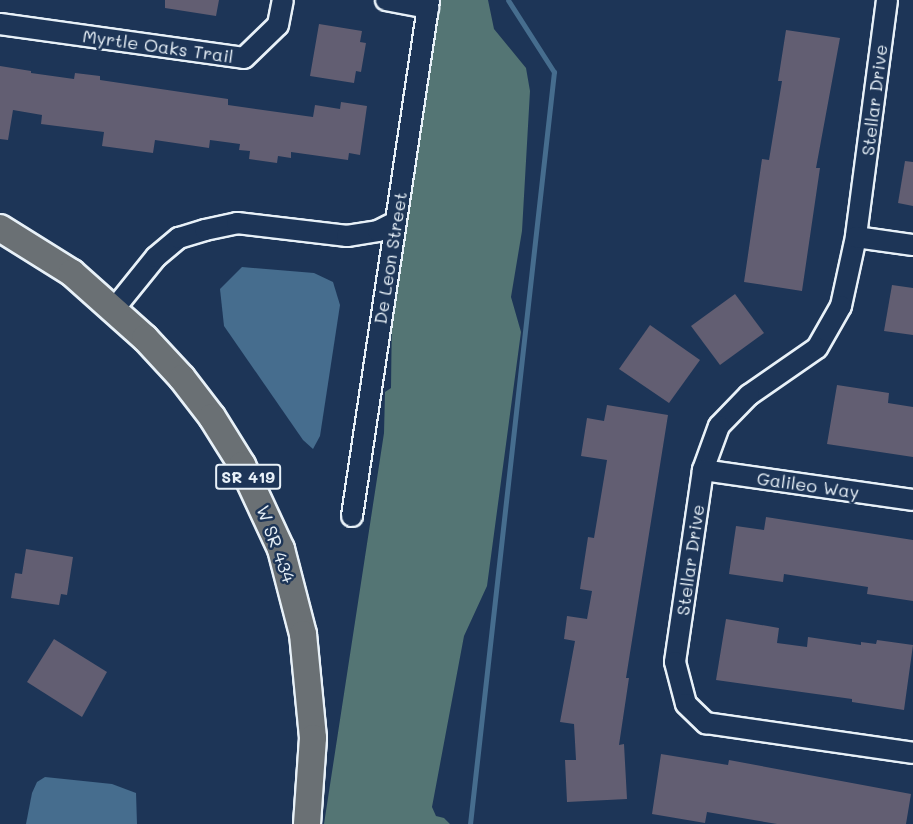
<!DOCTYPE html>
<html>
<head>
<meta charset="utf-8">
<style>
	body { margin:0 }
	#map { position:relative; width:913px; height:824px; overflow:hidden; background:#1d3557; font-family:Mali,sans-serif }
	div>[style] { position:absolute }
	.green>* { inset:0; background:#547574 }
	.water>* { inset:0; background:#466d8e }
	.stream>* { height:5px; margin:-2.5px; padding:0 2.5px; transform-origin:2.5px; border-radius:2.5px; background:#466d8e }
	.building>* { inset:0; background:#625e72 }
	.roads { filter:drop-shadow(2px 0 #e8f1f8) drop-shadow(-2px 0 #e8f1f8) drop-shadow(0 2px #e8f1f8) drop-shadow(0 -2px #e8f1f8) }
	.minor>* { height:20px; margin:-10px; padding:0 10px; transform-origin:10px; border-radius:10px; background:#1d3557 }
	.major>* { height:26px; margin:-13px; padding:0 13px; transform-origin:13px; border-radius:13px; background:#6a7074 }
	span { translate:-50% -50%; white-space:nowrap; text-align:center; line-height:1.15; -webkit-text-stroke:5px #1d3557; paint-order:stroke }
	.shield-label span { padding:2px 4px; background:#1d3557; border:2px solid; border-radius:4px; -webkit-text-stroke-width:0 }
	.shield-label { font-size:16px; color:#e8f1f8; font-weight:700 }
	.street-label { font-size:18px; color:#e8f1f8 }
</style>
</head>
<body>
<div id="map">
	<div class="green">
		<i style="clip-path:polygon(439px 0,488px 0,494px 29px,526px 68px,530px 91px,522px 231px,511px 297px,521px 332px,487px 586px,464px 636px,432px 807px,436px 816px,444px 818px,450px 824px,324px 824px,384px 433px,385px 392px,391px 388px,392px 307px,404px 229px,408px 227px,405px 220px)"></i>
	</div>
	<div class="water">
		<i style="clip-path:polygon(242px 267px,314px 273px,333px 282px,340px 305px,320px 436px,313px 449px,303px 440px,224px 326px,220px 289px)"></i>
		<i style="clip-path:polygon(45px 777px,112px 784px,136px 793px,137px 824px,26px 824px,32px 793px,37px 782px)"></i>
	</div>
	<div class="stream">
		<i style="left:470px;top:824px;width:757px;rotate:-83.63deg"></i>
		<i style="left:554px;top:72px;width:85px;rotate:-122.6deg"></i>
	</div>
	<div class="building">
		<i style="clip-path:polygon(165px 0,219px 0,216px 16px,165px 8px)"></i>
		<i style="clip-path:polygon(319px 24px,362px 31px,360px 42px,366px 43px,361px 72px,356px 71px,354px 83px,310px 76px)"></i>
		<i style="clip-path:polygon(786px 30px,840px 38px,816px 168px,820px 168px,802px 291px,744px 282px,762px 159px,769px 160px,782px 81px,778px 81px)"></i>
		<i style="clip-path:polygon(0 66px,31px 71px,31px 73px,74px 79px,75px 73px,100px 76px,100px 80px,228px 99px,228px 105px,313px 117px,315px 105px,340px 109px,341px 102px,367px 106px,360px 155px,349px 153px,348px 160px,291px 152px,291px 158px,278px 156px,277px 163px,249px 159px,250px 151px,239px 150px,240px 144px,210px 140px,209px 148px,155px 140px,153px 153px,102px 146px,104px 132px,41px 124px,42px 115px,13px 110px,8px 140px,0 139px)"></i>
		<i style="clip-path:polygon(905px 161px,913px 162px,913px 206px,898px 203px)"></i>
		<i style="clip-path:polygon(892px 285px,913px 288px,913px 335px,884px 331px)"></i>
		<i style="clip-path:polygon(735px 294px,764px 333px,720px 365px,691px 326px)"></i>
		<i style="clip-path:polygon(650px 325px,700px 360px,669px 403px,619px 369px)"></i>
		<i style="clip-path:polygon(837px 385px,889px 393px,888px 403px,913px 407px,913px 457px,827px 444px)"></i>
		<i style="clip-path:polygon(607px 405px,668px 415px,626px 678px,629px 678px,619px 745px,624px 744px,627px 799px,567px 802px,565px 760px,576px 760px,574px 724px,560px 722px,575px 641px,564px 639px,567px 616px,587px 619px,592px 591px,580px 589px,588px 537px,594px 538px,607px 460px,581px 456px,587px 418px,604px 421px)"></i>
		<i style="clip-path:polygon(766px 517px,913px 540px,913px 601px,867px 594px,868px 587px,784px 574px,783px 582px,729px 574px,736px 526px,764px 530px)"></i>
		<i style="clip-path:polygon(26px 549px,73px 557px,67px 595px,61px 594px,59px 605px,11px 598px,15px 573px,22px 574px)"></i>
		<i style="clip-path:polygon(726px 619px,779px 628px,777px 643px,807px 647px,808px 637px,861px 645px,861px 642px,876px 644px,877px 640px,913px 645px,904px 710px,852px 702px,852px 699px,716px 680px)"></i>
		<i style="clip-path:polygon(54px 639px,107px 672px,82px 717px,27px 682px)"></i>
		<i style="clip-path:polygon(661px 754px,728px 765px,729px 760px,911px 794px,906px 824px,777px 824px,707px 812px,705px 823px,652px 814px)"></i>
	</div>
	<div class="roads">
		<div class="minor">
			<i style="left:386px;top:0;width:43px;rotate:10.8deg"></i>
			<i style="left:887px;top:0;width:239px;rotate:97.5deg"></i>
			<i style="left:856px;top:237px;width:71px;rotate:102.3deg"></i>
			<i style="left:841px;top:306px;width:48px;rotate:119.7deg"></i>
			<i style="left:817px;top:348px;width:83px;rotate:145.3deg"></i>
			<i style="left:749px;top:395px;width:43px;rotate:134.1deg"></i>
			<i style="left:719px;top:426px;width:47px;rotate:110deg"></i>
			<i style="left:703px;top:470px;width:194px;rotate:98.3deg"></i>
			<i style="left:675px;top:662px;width:43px;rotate:75.3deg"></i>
			<i style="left:686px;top:704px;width:28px;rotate:44deg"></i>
			<i style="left:706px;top:723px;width:209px;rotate:8.2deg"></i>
			<i style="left:0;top:24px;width:246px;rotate:7.9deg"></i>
			<i style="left:244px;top:58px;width:47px;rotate:-44.1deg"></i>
			<i style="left:278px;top:25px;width:25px;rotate:-79deg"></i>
			<i style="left:856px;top:237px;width:58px;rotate:8deg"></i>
			<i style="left:114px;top:309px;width:67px;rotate:-51.1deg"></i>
			<i style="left:156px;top:257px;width:30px;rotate:-40deg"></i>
			<i style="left:179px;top:238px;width:27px;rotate:-17deg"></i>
			<i style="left:205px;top:230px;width:33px;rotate:-12deg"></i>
			<i style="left:237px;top:223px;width:111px;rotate:6.7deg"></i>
			<i style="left:347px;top:236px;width:31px;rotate:-9deg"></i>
			<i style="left:378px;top:231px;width:20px;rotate:-27deg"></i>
			<i style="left:703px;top:470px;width:212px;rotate:8.1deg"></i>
			<i style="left:352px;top:516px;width:522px;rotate:-81.51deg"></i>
		</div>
		<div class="major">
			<i style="left:0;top:228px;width:85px;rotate:32deg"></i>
			<i style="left:72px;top:273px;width:98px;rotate:41.7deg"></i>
			<i style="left:145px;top:338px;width:54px;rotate:47.2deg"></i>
			<i style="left:182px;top:378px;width:49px;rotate:52.4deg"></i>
			<i style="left:212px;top:417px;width:57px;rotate:58deg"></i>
			<i style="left:242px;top:465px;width:93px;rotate:65.1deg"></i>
			<i style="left:281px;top:549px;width:88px;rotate:75.5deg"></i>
			<i style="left:303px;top:634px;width:104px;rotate:84.5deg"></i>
			<i style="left:313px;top:738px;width:86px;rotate:94deg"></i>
		</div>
	</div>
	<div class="shield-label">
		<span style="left:248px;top:477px">SR 419</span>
	</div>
	<div class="street-label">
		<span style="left:158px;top:46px;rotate:8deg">Myrtle Oaks Trail</span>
		<span style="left:874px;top:100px;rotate:-83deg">Stellar Drive</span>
		<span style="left:390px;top:258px;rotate:-81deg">De Leon Street</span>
		<span style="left:808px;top:485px;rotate:8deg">Galileo Way</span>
		<span style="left:276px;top:544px;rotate:70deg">W SR 434</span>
		<span style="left:690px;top:560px;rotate:-82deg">Stellar Drive</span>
	</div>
</div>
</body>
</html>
